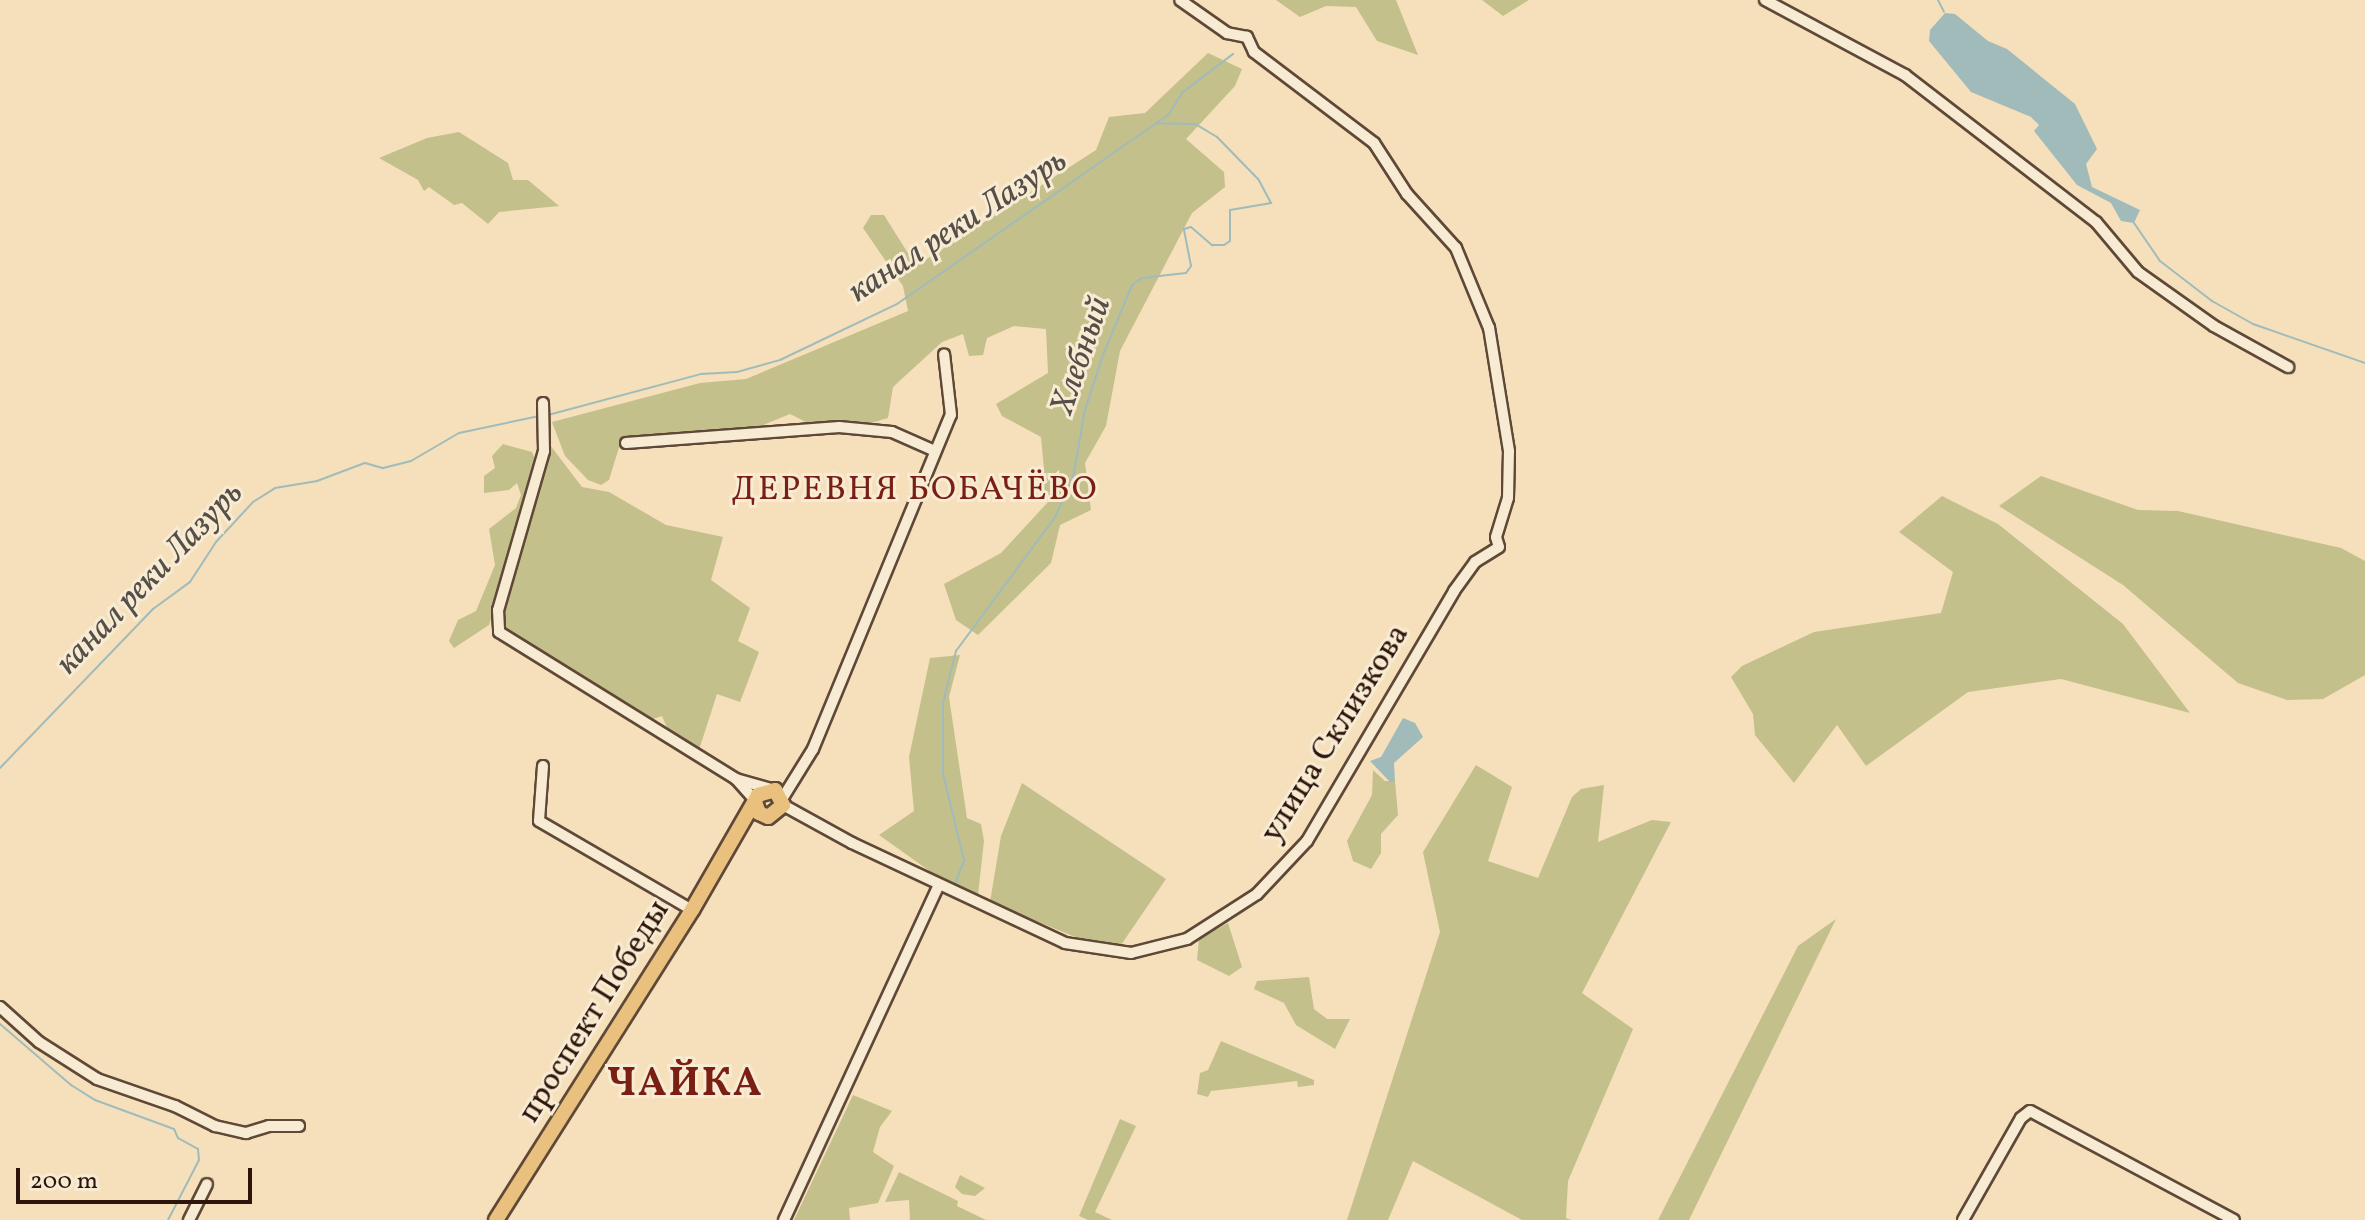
<!DOCTYPE html>
<html>
<head>
<meta charset="utf-8">
<style>
	body { margin:0 }
	#map { position:relative; width:2365px; height:1220px; overflow:hidden; background:#f5e0bb; font-family:Vollkorn,serif }
	div>[style] { position:absolute }
	.green>* { inset:0; background:#c3c08b }
	.water>* { inset:0; background:#a0bbba }
	.stream>* { height:2px; margin:-1px; padding:0 1px; transform-origin:1px; border-radius:1px; background:#a0bbba }
	.roads { filter:drop-shadow(2px 0 #5f4837) drop-shadow(-2px 0 #5f4837) drop-shadow(0 2px #5f4837) drop-shadow(0 -2px #5f4837) }
	.minor>* { height:10px; margin:-5px; padding:0 5px; transform-origin:5px; border-radius:5px; background:#f8ebd3 }
	.major>* { height:14px; margin:-7px; padding:0 7px; transform-origin:7px; border-radius:7px; background:#eac07e }
	span { translate:-50% -50%; white-space:nowrap; text-align:center; line-height:1.15; -webkit-text-stroke:6px #f8ebd3; paint-order:stroke }
	.street-label { font-size:32px; color:#2d150b }
	.water-label { font-size:34px; color:#554f48; font-style:italic }
	.neighbourhood-label { font-size:34px; color:#7a1f14; letter-spacing:2px }
	.district-label { font-size:40px; color:#7a1f14; font-weight:700; letter-spacing:2px }
	.scale { position:absolute; left:16px; top:1168px; width:236px; height:36px; box-sizing:border-box; border:4px solid #2d150b; border-top:0; padding-left:10px; font-size:24px; line-height:28px; white-space:nowrap; color:#2d150b; -webkit-text-stroke:6px #f8ebd3; paint-order:stroke }
</style>
</head>
<body>
<div id="map">
	<div class="green">
		<i style="clip-path:polygon(1276px 0,1396px 0,1418px 55px,1377px 41px,1356px 7px,1326px 6px,1300px 17px)"></i>
		<i style="clip-path:polygon(1482px 0,1529px 0,1503px 16px)"></i>
		<i style="clip-path:polygon(1208px 53px,1242px 69px,1235px 86px,1186px 139px,1224px 172px,1225px 187px,1192px 213px,1120px 351px,1106px 426px,1085px 463px,1091px 510px,1060px 525px,1051px 563px,978px 635px,956px 620px,944px 584px,1001px 553px,1048px 502px,1034px 486px,1044px 469px,1041px 437px,1002px 416px,996px 404px,1048px 373px,1046px 329px,1014px 326px,987px 338px,983px 355px,969px 356px,963px 334px,942px 342px,893px 387px,888px 418px,871px 423px,810px 424px,790px 414px,751px 430px,621px 441px,609px 480px,601px 485px,588px 480px,565px 456px,552px 422px,700px 383px,746px 379px,908px 311px,903px 286px,863px 228px,871px 215px,884px 215px,916px 266px,1096px 150px,1109px 117px,1145px 113px)"></i>
		<i style="clip-path:polygon(459px 132px,508px 163px,513px 180px,528px 180px,559px 206px,499px 212px,488px 224px,462px 203px,454px 205px,429px 187px,424px 191px,418px 180px,379px 158px,427px 138px)"></i>
		<i style="clip-path:polygon(503px 444px,532px 452px,537px 464px,489px 625px,454px 648px,449px 641px,458px 620px,476px 611px,495px 565px,489px 529px,516px 508px,521px 495px,517px 483px,509px 490px,484px 493px,484px 476px,495px 468px,492px 456px)"></i>
		<i style="clip-path:polygon(550px 445px,582px 487px,609px 492px,666px 525px,723px 537px,711px 580px,750px 608px,738px 641px,759px 652px,740px 702px,717px 694px,698px 753px,668px 730px,662px 716px,650px 720px,502px 625px,500px 615px)"></i>
		<i style="clip-path:polygon(2041px 476px,2138px 510px,2178px 511px,2341px 548px,2365px 561px,2365px 675px,2323px 699px,2287px 700px,2238px 683px,2123px 585px,1999px 506px)"></i>
		<i style="clip-path:polygon(1942px 496px,1998px 524px,2123px 624px,2190px 713px,2061px 679px,1968px 692px,1866px 766px,1837px 725px,1794px 783px,1755px 735px,1753px 714px,1731px 677px,1742px 666px,1814px 632px,1941px 613px,1953px 572px,1899px 532px)"></i>
		<i style="clip-path:polygon(960px 655px,949px 697px,967px 818px,981px 824px,984px 841px,978px 895px,938px 877px,879px 835px,914px 811px,909px 757px,930px 658px)"></i>
		<i style="clip-path:polygon(1476px 765px,1512px 787px,1488px 861px,1538px 878px,1572px 797px,1581px 789px,1604px 785px,1598px 842px,1652px 820px,1671px 822px,1582px 993px,1633px 1029px,1568px 1181px,1566px 1218px,1571px 1220px,1522px 1220px,1413px 1161px,1388px 1220px,1347px 1220px,1440px 932px,1423px 852px)"></i>
		<i style="clip-path:polygon(1373px 770px,1385px 781px,1395px 781px,1398px 815px,1381px 834px,1381px 853px,1371px 869px,1353px 861px,1347px 841px,1372px 795px)"></i>
		<i style="clip-path:polygon(1022px 783px,1166px 879px,1121px 945px,1095px 945px,990px 902px,1001px 836px)"></i>
		<i style="clip-path:polygon(1836px 919px,1689px 1220px,1658px 1220px,1798px 946px)"></i>
		<i style="clip-path:polygon(1228px 923px,1242px 967px,1229px 976px,1197px 960px,1199px 939px)"></i>
		<i style="clip-path:polygon(1309px 977px,1314px 1009px,1327px 1019px,1350px 1019px,1335px 1049px,1296px 1025px,1284px 1003px,1254px 989px,1257px 981px)"></i>
		<i style="clip-path:polygon(1221px 1041px,1314px 1080px,1314px 1085px,1298px 1087px,1297px 1081px,1211px 1091px,1208px 1097px,1197px 1094px,1200px 1073px,1208px 1070px)"></i>
		<i style="clip-path:polygon(853px 1095px,892px 1111px,880px 1127px,873px 1152px,894px 1166px,878px 1203px,849px 1208px,850px 1220px,794px 1220px)"></i>
		<i style="clip-path:polygon(1120px 1119px,1136px 1126px,1095px 1212px,1112px 1220px,1088px 1220px,1079px 1216px)"></i>
		<i style="clip-path:polygon(899px 1172px,958px 1201px,957px 1206px,986px 1220px,910px 1220px,909px 1200px,885px 1202px)"></i>
		<i style="clip-path:polygon(960px 1175px,985px 1188px,975px 1196px,962px 1194px,955px 1187px)"></i>
	</div>
	<div class="water">
		<i style="clip-path:polygon(1945px 13px,1955px 14px,1988px 41px,2007px 49px,2075px 104px,2097px 149px,2086px 164px,2092px 187px,2140px 210px,2134px 223px,2121px 221px,2111px 203px,2077px 185px,2034px 131px,2039px 125px,2031px 117px,1971px 92px,1929px 41px,1930px 30px)"></i>
		<i style="clip-path:polygon(1403px 718px,1415px 723px,1423px 737px,1394px 763px,1395px 781px,1390px 782px,1370px 761px,1381px 757px)"></i>
	</div>
	<div class="stream">
		<i style="left:1938px;top:0;width:13px;rotate:63deg"></i>
		<i style="left:2134px;top:223px;width:46px;rotate:55.6deg"></i>
		<i style="left:2160px;top:261px;width:66px;rotate:37.6deg"></i>
		<i style="left:2212px;top:301px;width:47px;rotate:29.3deg"></i>
		<i style="left:2253px;top:324px;width:119px;rotate:19.2deg"></i>
		<i style="left:548px;top:415px;width:158px;rotate:-15deg"></i>
		<i style="left:701px;top:374px;width:36px;rotate:-3deg"></i>
		<i style="left:737px;top:372px;width:45px;rotate:-15.6deg"></i>
		<i style="left:780px;top:360px;width:130px;rotate:-25.6deg"></i>
		<i style="left:897px;top:304px;width:332px;rotate:-34.9deg"></i>
		<i style="left:1169px;top:114px;width:26px;rotate:-58deg"></i>
		<i style="left:1183px;top:92px;width:63px;rotate:-37.2deg"></i>
		<i style="left:0;top:768px;width:221px;rotate:-46.1deg"></i>
		<i style="left:153px;top:609px;width:46px;rotate:-36.1deg"></i>
		<i style="left:190px;top:582px;width:48px;rotate:-57deg"></i>
		<i style="left:216px;top:542px;width:54px;rotate:-47.2deg"></i>
		<i style="left:253px;top:502px;width:26px;rotate:-32deg"></i>
		<i style="left:275px;top:488px;width:43px;rotate:-9.5deg"></i>
		<i style="left:317px;top:481px;width:51px;rotate:-20.6deg"></i>
		<i style="left:365px;top:463px;width:19px;rotate:16deg"></i>
		<i style="left:383px;top:468px;width:29px;rotate:-14deg"></i>
		<i style="left:411px;top:461px;width:56px;rotate:-30.3deg"></i>
		<i style="left:459px;top:433px;width:82px;rotate:-12deg"></i>
		<i style="left:955px;top:884px;width:26px;rotate:-69deg"></i>
		<i style="left:964px;top:860px;width:89px;rotate:-103.7deg"></i>
		<i style="left:943px;top:774px;width:71px;rotate:-90deg"></i>
		<i style="left:943px;top:703px;width:54px;rotate:-76deg"></i>
		<i style="left:956px;top:651px;width:167px;rotate:-53.5deg"></i>
		<i style="left:1055px;top:517px;width:43px;rotate:-65.2deg"></i>
		<i style="left:1073px;top:478px;width:69px;rotate:-80deg"></i>
		<i style="left:1085px;top:410px;width:58px;rotate:-71.9deg"></i>
		<i style="left:1103px;top:355px;width:76px;rotate:-67.5deg"></i>
		<i style="left:1132px;top:285px;width:12px;rotate:-35deg"></i>
		<i style="left:1142px;top:278px;width:44px;rotate:-6.5deg"></i>
		<i style="left:1186px;top:273px;width:9px;rotate:-54deg"></i>
		<i style="left:1191px;top:266px;width:38px;rotate:-101deg"></i>
		<i style="left:1184px;top:229px;width:7px;rotate:-16deg"></i>
		<i style="left:1191px;top:227px;width:28px;rotate:41deg"></i>
		<i style="left:1212px;top:245px;width:12px"></i>
		<i style="left:1224px;top:245px;width:7px;rotate:-34deg"></i>
		<i style="left:1230px;top:241px;width:31px;rotate:-90deg"></i>
		<i style="left:1230px;top:210px;width:42px;rotate:-9.7deg"></i>
		<i style="left:1271px;top:203px;width:27px;rotate:-118deg"></i>
		<i style="left:1258px;top:179px;width:59px;rotate:-134.3deg"></i>
		<i style="left:1217px;top:137px;width:26px;rotate:-149deg"></i>
		<i style="left:1195px;top:124px;width:39px;rotate:-179deg"></i>
		<i style="left:0;top:1024px;width:94px;rotate:40.7deg"></i>
		<i style="left:71px;top:1085px;width:28px;rotate:32deg"></i>
		<i style="left:95px;top:1100px;width:84px;rotate:20.2deg"></i>
		<i style="left:174px;top:1129px;width:10px;rotate:66deg"></i>
		<i style="left:178px;top:1138px;width:23px;rotate:29deg"></i>
		<i style="left:198px;top:1149px;width:11px;rotate:85deg"></i>
		<i style="left:199px;top:1160px;width:68px;rotate:117.3deg"></i>
	</div>
	<div class="roads">
		<div class="minor">
			<i style="left:1765px;top:0;width:159px;rotate:28.2deg"></i>
			<i style="left:1905px;top:75px;width:241px;rotate:37.6deg"></i>
			<i style="left:2096px;top:222px;width:65px;rotate:50deg"></i>
			<i style="left:2138px;top:272px;width:93px;rotate:35.4deg"></i>
			<i style="left:2214px;top:326px;width:85px;rotate:29deg"></i>
			<i style="left:543px;top:403px;width:48px;rotate:88.8deg"></i>
			<i style="left:544px;top:451px;width:166px;rotate:106.1deg"></i>
			<i style="left:498px;top:610px;width:22px;rotate:87deg"></i>
			<i style="left:499px;top:632px;width:279px;rotate:31.8deg"></i>
			<i style="left:736px;top:779px;width:35px;rotate:16deg"></i>
			<i style="left:626px;top:443px;width:214px;rotate:-4.3deg"></i>
			<i style="left:839px;top:427px;width:53px;rotate:5.4deg"></i>
			<i style="left:892px;top:432px;width:47px;rotate:23.8deg"></i>
			<i style="left:543px;top:766px;width:55px;rotate:94.2deg"></i>
			<i style="left:539px;top:821px;width:177px;rotate:30.2deg"></i>
			<i style="left:736px;top:779px;width:30px;rotate:48deg"></i>
			<i style="left:782px;top:799px;width:59px;rotate:-58.2deg"></i>
			<i style="left:813px;top:749px;width:361px;rotate:-67.6deg"></i>
			<i style="left:951px;top:415px;width:61px;rotate:-96.5deg"></i>
			<i style="left:783px;top:805px;width:79px;rotate:28.8deg"></i>
			<i style="left:852px;top:843px;width:235px;rotate:25.1deg"></i>
			<i style="left:1065px;top:943px;width:67px;rotate:8.6deg"></i>
			<i style="left:1131px;top:953px;width:58px;rotate:-14deg"></i>
			<i style="left:1187px;top:939px;width:83px;rotate:-32.7deg"></i>
			<i style="left:1257px;top:894px;width:73px;rotate:-46.7deg"></i>
			<i style="left:1307px;top:841px;width:290px;rotate:-59.5deg"></i>
			<i style="left:1454px;top:591px;width:36px;rotate:-54deg"></i>
			<i style="left:1475px;top:562px;width:28px;rotate:-32deg"></i>
			<i style="left:1499px;top:547px;width:10px;rotate:-107deg"></i>
			<i style="left:1496px;top:537px;width:41px;rotate:-72.9deg"></i>
			<i style="left:1508px;top:498px;width:47px;rotate:-88.8deg"></i>
			<i style="left:1509px;top:451px;width:125px;rotate:-99.2deg"></i>
			<i style="left:1489px;top:328px;width:87px;rotate:-112.4deg"></i>
			<i style="left:1456px;top:248px;width:73px;rotate:-132.2deg"></i>
			<i style="left:1407px;top:194px;width:61px;rotate:-122.9deg"></i>
			<i style="left:1374px;top:143px;width:151px;rotate:-142.8deg"></i>
			<i style="left:1254px;top:52px;width:17px;rotate:-115deg"></i>
			<i style="left:1247px;top:37px;width:20px;rotate:-169deg"></i>
			<i style="left:1227px;top:33px;width:57px;rotate:-144.9deg"></i>
			<i style="left:0;top:1007px;width:52px;rotate:41.9deg"></i>
			<i style="left:39px;top:1042px;width:69px;rotate:32.5deg"></i>
			<i style="left:97px;top:1079px;width:83px;rotate:19.1deg"></i>
			<i style="left:175px;top:1106px;width:45px;rotate:26.6deg"></i>
			<i style="left:215px;top:1126px;width:32px;rotate:13deg"></i>
			<i style="left:246px;top:1133px;width:24px;rotate:-17deg"></i>
			<i style="left:269px;top:1126px;width:30px"></i>
			<i style="left:189px;top:1220px;width:40px;rotate:-63.4deg"></i>
			<i style="left:784px;top:1220px;width:369px;rotate:-65.2deg"></i>
			<i style="left:1963px;top:1220px;width:117px;rotate:-60.4deg"></i>
			<i style="left:2021px;top:1118px;width:11px;rotate:-38deg"></i>
			<i style="left:2030px;top:1111px;width:231px;rotate:28.1deg"></i>
		</div>
		<div class="major">
			<i style="left:496px;top:1220px;width:367px;rotate:-57.7deg"></i>
			<i style="left:692px;top:910px;width:133px;rotate:-60.1deg"></i>
			<i style="left:758px;top:795px;width:18px;rotate:-16deg"></i>
			<i style="left:775px;top:790px;width:17px;rotate:62deg"></i>
			<i style="left:783px;top:805px;width:19px;rotate:141deg"></i>
			<i style="left:768px;top:817px;width:10px;rotate:-156deg"></i>
			<i style="left:759px;top:813px;width:12px;rotate:-110deg"></i>
		</div>
	</div>
	<div class="street-label">
		<span style="left:1336px;top:734px;rotate:-58deg">улица Склизкова</span>
		<span style="left:595px;top:1012px;rotate:-58deg">проспект Победы</span>
	</div>
	<div class="water-label">
		<span style="left:958px;top:227px;rotate:-33deg">канал реки Лазурь</span>
		<span style="left:1082px;top:356px;rotate:-71deg">Хлебный</span>
		<span style="left:150px;top:579px;rotate:-46deg">канал реки Лазурь</span>
	</div>
	<div class="neighbourhood-label">
		<span style="left:915px;top:491px">ДЕРЕВНЯ БОБАЧЁВО</span>
	</div>
	<div class="district-label">
		<span style="left:685px;top:1085px">ЧАЙКА</span>
	</div>
	<div class="scale">200 m</div>
</div>
</body>
</html>
